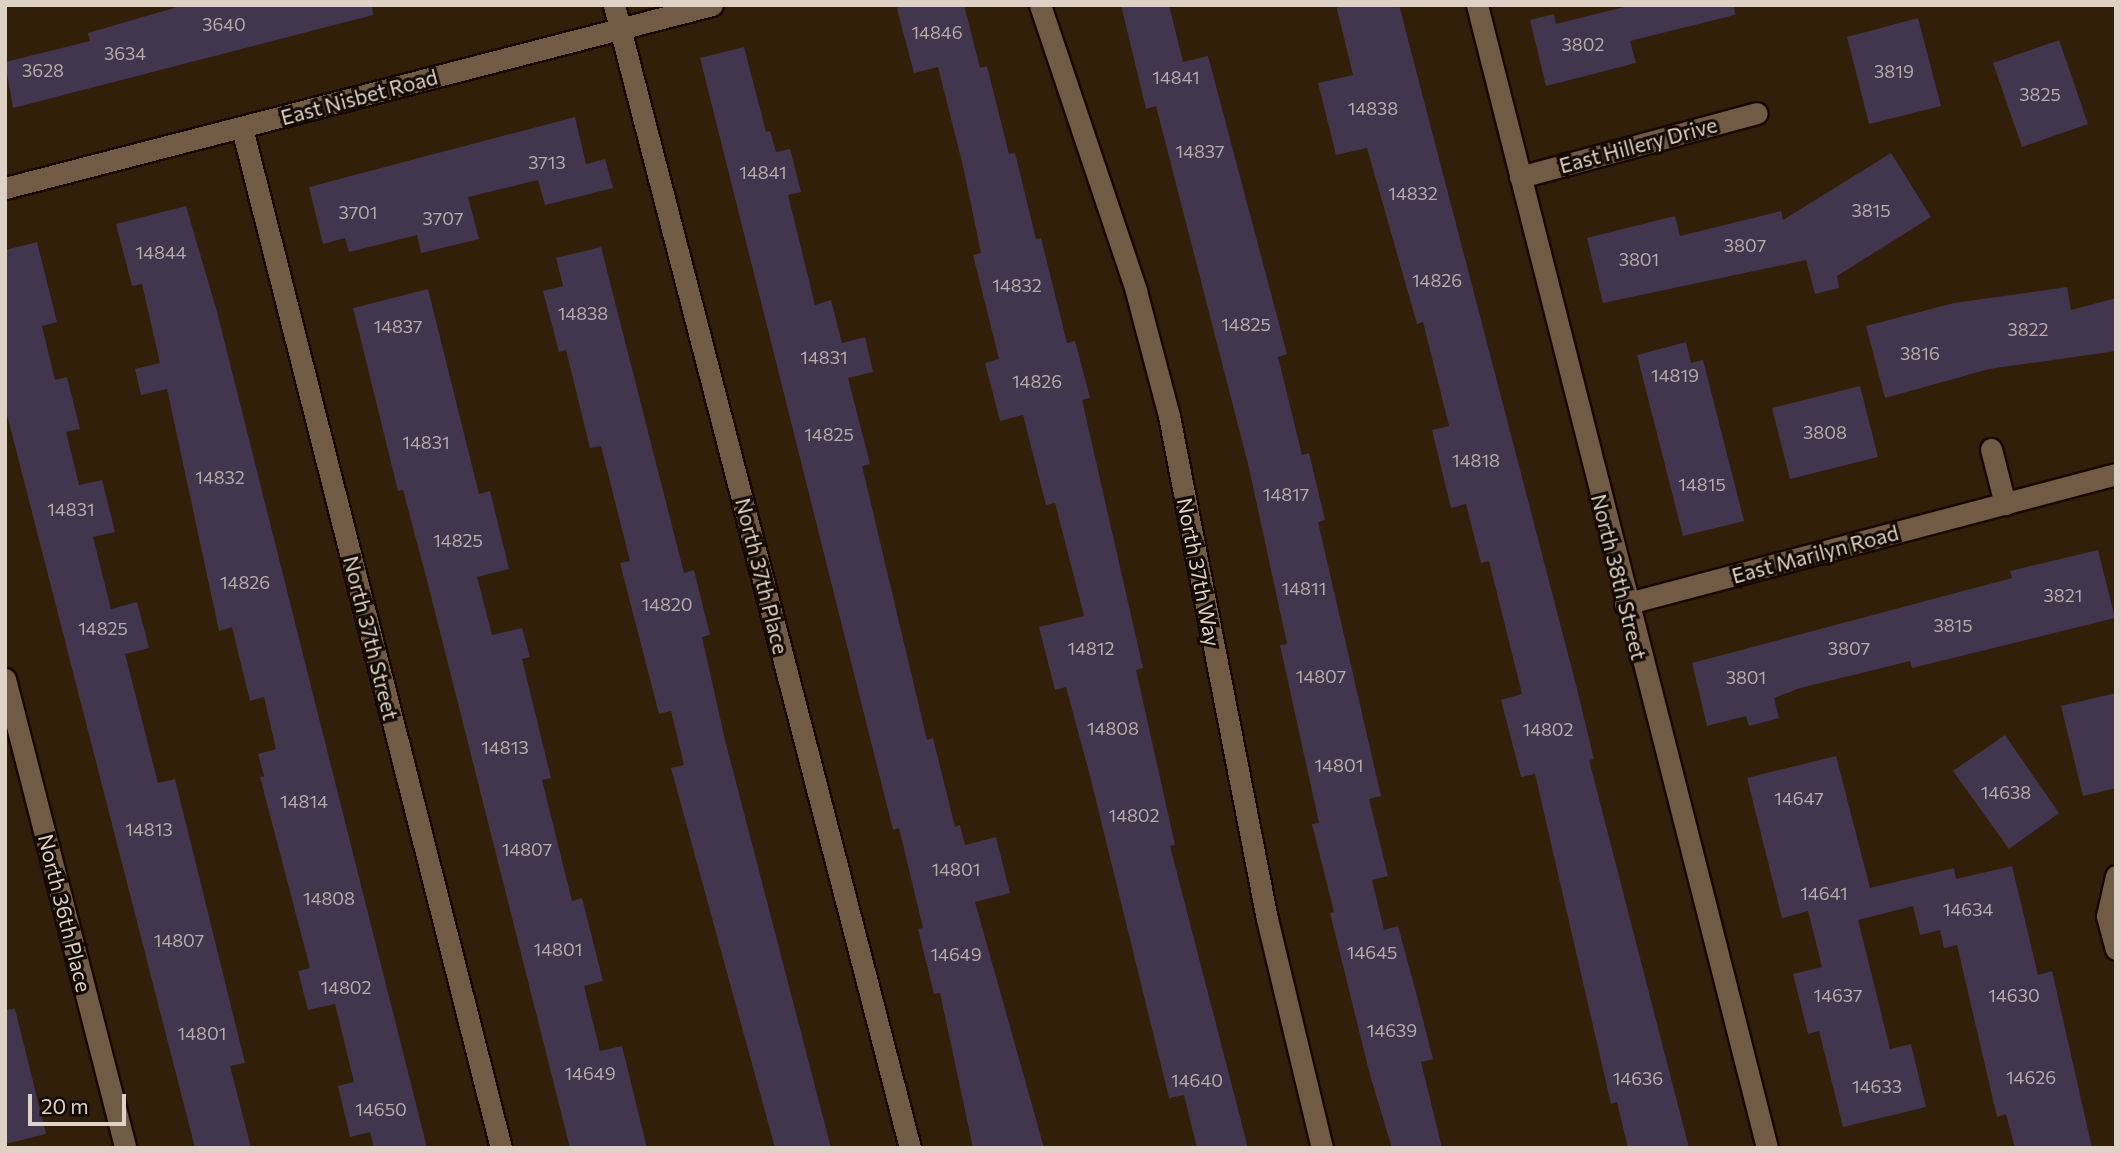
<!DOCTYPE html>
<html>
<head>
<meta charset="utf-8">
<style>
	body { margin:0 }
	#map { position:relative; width:2121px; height:1153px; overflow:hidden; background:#311f09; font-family:Commissioner,sans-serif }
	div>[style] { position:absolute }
	.building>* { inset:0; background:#42354e }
	.roads { filter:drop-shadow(2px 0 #190800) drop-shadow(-2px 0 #190800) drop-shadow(0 2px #190800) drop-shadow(0 -2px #190800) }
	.street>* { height:21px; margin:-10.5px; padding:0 10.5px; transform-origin:10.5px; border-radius:10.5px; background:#715b44 }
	span { translate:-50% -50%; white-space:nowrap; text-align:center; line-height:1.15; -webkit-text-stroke:6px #130b04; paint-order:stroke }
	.number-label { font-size:18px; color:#b7aaa7 }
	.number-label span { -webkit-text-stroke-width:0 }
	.street-label { font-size:21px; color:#ded1c5 }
	.frame { position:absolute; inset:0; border:7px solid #ded1c5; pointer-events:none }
	.scale { position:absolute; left:28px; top:1094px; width:98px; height:32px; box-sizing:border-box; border:4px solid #ded1c5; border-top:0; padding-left:9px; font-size:21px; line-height:24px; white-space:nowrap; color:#ded1c5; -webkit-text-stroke:5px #130b04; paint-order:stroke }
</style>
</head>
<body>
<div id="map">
	<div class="building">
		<i style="clip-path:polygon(184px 5px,372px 5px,373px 15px,13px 108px,5px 62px,90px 41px,88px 33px)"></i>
		<i style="clip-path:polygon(896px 5px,964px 5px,980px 68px,987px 66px,1009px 154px,1015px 153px,1036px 239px,1041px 238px,1067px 343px,1075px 341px,1090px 398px,1082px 400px,1143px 668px,1136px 670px,1175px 845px,1170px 846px,1248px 1148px,1197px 1148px,1184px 1095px,1169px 1098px,1089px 772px,1066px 687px,1055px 690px,1039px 627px,1084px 616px,1055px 503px,1046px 505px,1023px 415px,1000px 421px,985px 363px,999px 359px,973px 255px,981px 253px,963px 166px,938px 67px,914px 73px)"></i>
		<i style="clip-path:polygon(1121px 5px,1169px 5px,1183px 62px,1208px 56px,1287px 354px,1278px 357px,1302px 455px,1309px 453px,1325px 520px,1318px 522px,1381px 796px,1369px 799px,1388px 876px,1372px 880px,1384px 930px,1398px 926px,1414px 985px,1433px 1059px,1421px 1062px,1442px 1148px,1392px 1148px,1370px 1075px,1330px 913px,1334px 912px,1312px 824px,1319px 823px,1280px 645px,1287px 644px,1249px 468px,1156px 106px,1146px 109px)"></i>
		<i style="clip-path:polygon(1336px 5px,1399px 5px,1575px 681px,1594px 759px,1589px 760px,1689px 1148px,1628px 1148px,1617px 1102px,1611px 1104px,1535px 774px,1521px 777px,1501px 700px,1522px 694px,1489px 561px,1481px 563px,1466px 504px,1451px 508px,1432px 430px,1449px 426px,1423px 322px,1417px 324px,1367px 148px,1336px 155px,1318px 83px,1353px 75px)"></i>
		<i style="clip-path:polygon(1632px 5px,1734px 5px,1735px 15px,1630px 41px,1636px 63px,1546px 86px,1530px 20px,1554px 14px,1556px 24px)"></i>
		<i style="clip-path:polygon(1918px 18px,1941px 106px,1869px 124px,1847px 37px)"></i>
		<i style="clip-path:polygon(2059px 40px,2088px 124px,2022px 147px,1993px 63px)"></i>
		<i style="clip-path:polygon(744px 47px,766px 132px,770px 131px,776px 152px,790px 149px,801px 192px,788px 195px,815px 305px,831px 300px,842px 343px,865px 337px,873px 372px,848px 378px,870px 464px,862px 466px,927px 740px,933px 738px,955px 827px,960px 825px,965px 845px,996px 837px,1010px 893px,975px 902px,1044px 1148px,973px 1148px,940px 993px,934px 994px,918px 929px,923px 928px,899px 828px,893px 830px,700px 58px)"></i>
		<i style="clip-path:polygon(575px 117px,586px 164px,605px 159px,613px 188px,545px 205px,538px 180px,468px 197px,479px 239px,421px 253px,417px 235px,349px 252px,345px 238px,323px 244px,309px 187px)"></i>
		<i style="clip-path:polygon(1891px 153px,1931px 217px,1837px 276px,1839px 288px,1815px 294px,1806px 260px,1603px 303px,1587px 238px,1675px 216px,1680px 236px,1781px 211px,1783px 220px)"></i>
		<i style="clip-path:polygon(186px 206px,217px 312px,427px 1148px,374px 1148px,370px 1132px,350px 1137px,338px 1086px,354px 1082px,335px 1004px,308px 1010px,298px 971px,310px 968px,260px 777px,264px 776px,258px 754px,276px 749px,264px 697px,250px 701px,232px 627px,219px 631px,167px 389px,141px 395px,135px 369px,160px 363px,142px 284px,132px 286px,116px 224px)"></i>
		<i style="clip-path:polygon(37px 242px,57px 322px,42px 326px,55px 380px,67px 377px,80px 429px,66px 432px,79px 485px,102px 480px,115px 532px,93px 537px,111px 609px,137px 602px,149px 648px,125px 654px,158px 783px,175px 779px,245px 1063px,230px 1066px,251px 1148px,195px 1148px,5px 407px,5px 250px)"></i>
		<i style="clip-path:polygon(601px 247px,684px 573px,694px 570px,710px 635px,702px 637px,725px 740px,831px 1148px,775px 1148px,671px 768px,684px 765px,671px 711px,659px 714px,620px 563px,630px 561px,601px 446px,590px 448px,566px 350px,559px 352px,543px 291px,563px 286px,556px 258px)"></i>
		<i style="clip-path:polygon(2067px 287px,2071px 310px,2116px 298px,2116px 351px,1989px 369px,1885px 398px,1866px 326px,1954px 303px)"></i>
		<i style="clip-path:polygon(428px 289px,479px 494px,490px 491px,509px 569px,477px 577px,492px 635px,522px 628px,530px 657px,522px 659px,551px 778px,542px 780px,572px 901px,582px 898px,603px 981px,584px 986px,600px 1051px,622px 1046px,647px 1148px,570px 1148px,429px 588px,403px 490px,398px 491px,353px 308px)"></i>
		<i style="clip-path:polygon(1686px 342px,1691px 363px,1703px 360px,1744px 521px,1683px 536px,1637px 355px)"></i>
		<i style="clip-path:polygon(1860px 386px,1878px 457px,1790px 479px,1772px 408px)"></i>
		<i style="clip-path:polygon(2098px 550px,2115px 618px,1912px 668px,1910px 661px,1800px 688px,1774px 698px,1779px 718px,1749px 726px,1746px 716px,1707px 726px,1692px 663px,2012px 578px,2010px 571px)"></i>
		<i style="clip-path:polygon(2116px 693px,2116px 788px,2083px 796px,2061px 706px)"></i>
		<i style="clip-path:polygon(2005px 735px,2059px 813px,2009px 849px,1953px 771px)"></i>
		<i style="clip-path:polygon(1836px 756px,1870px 888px,1954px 868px,1956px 879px,2012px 866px,2038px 975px,2052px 971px,2092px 1148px,2015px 1148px,2006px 1114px,1997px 1117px,1957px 945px,1944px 948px,1940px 930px,1920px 935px,1913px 906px,1858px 920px,1890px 1049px,1911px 1044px,1926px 1107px,1843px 1127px,1819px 1031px,1808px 1034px,1793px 974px,1822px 967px,1808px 911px,1782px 918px,1747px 778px)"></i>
		<i style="clip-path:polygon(15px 1009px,46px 1134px,5px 1144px,5px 1010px)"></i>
	</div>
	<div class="roads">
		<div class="street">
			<i style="left:614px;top:5px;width:1181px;rotate:75.48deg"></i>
			<i style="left:1040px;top:5px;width:302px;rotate:71.4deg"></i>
			<i style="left:1136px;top:291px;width:129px;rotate:75.2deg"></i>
			<i style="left:1169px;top:416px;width:512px;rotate:78.98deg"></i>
			<i style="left:1267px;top:919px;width:236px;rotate:76.5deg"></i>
			<i style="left:1477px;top:5px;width:1179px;rotate:75.76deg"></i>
			<i style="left:242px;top:128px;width:1052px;rotate:75.75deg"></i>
			<i style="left:1520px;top:177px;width:245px;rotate:-15.1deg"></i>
			<i style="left:5px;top:188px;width:730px;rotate:-14.51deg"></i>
			<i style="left:1991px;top:449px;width:57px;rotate:75.7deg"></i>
			<i style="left:1625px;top:604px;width:508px;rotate:-14.83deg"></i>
			<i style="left:5px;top:679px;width:484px;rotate:75.6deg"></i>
			<i style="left:2116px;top:876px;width:41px;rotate:102.7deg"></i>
			<i style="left:2107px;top:916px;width:34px;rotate:75deg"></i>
		</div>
	</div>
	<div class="number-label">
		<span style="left:224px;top:24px">3640</span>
		<span style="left:937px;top:32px">14846</span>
		<span style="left:1583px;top:44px">3802</span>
		<span style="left:125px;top:53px">3634</span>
		<span style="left:43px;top:70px">3628</span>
		<span style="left:1894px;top:71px">3819</span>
		<span style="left:1176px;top:77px">14841</span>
		<span style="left:2040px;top:94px">3825</span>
		<span style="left:1373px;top:108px">14838</span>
		<span style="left:1200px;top:151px">14837</span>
		<span style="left:547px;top:162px">3713</span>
		<span style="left:763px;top:172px">14841</span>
		<span style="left:1413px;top:193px">14832</span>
		<span style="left:1871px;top:210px">3815</span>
		<span style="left:358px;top:212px">3701</span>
		<span style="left:443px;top:218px">3707</span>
		<span style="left:1745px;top:245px">3807</span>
		<span style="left:161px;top:252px">14844</span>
		<span style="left:1639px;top:259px">3801</span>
		<span style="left:1437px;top:280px">14826</span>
		<span style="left:1017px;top:285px">14832</span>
		<span style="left:583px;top:313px">14838</span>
		<span style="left:1246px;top:324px">14825</span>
		<span style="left:398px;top:326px">14837</span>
		<span style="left:2028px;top:329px">3822</span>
		<span style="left:1920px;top:353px">3816</span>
		<span style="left:824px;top:357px">14831</span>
		<span style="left:1675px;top:375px">14819</span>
		<span style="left:1037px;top:381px">14826</span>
		<span style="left:1825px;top:432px">3808</span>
		<span style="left:829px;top:434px">14825</span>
		<span style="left:426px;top:442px">14831</span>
		<span style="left:1476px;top:460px">14818</span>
		<span style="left:220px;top:477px">14832</span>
		<span style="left:1702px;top:484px">14815</span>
		<span style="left:1286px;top:494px">14817</span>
		<span style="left:71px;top:509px">14831</span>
		<span style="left:458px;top:540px">14825</span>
		<span style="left:245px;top:582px">14826</span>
		<span style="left:1304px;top:588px">14811</span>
		<span style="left:2063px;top:595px">3821</span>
		<span style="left:667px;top:604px">14820</span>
		<span style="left:1953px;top:625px">3815</span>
		<span style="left:103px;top:628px">14825</span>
		<span style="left:1091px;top:648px">14812</span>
		<span style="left:1849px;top:648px">3807</span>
		<span style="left:1321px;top:676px">14807</span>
		<span style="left:1746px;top:677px">3801</span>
		<span style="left:1113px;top:728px">14808</span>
		<span style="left:1548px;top:729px">14802</span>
		<span style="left:505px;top:747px">14813</span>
		<span style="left:1339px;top:765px">14801</span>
		<span style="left:2006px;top:792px">14638</span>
		<span style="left:1799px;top:798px">14647</span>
		<span style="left:304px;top:801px">14814</span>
		<span style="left:1134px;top:815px">14802</span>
		<span style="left:149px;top:829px">14813</span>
		<span style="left:527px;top:849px">14807</span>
		<span style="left:956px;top:869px">14801</span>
		<span style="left:1824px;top:893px">14641</span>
		<span style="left:329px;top:898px">14808</span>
		<span style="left:1968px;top:909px">14634</span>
		<span style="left:179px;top:940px">14807</span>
		<span style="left:558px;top:949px">14801</span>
		<span style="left:1372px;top:952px">14645</span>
		<span style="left:956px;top:954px">14649</span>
		<span style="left:346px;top:987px">14802</span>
		<span style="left:1838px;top:995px">14637</span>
		<span style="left:2014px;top:995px">14630</span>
		<span style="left:1392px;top:1030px">14639</span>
		<span style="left:202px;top:1033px">14801</span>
		<span style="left:590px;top:1073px">14649</span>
		<span style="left:2031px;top:1077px">14626</span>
		<span style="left:1638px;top:1078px">14636</span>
		<span style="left:1197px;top:1080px">14640</span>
		<span style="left:1877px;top:1086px">14633</span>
		<span style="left:381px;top:1109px">14650</span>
	</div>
	<div class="street-label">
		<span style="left:359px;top:97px;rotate:-15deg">East Nisbet Road</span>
		<span style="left:1638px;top:145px;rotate:-15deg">East Hillery Drive</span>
		<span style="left:1815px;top:554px;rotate:-15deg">East Marilyn Road</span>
		<span style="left:1199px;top:572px;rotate:79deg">North 37th Way</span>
		<span style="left:762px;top:576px;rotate:76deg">North 37th Place</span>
		<span style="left:1619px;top:577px;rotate:76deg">North 38th Street</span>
		<span style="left:371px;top:638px;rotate:76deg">North 37th Street</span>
		<span style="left:65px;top:913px;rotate:76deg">North 36th Place</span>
	</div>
	<div class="frame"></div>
	<div class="scale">20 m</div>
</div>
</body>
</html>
